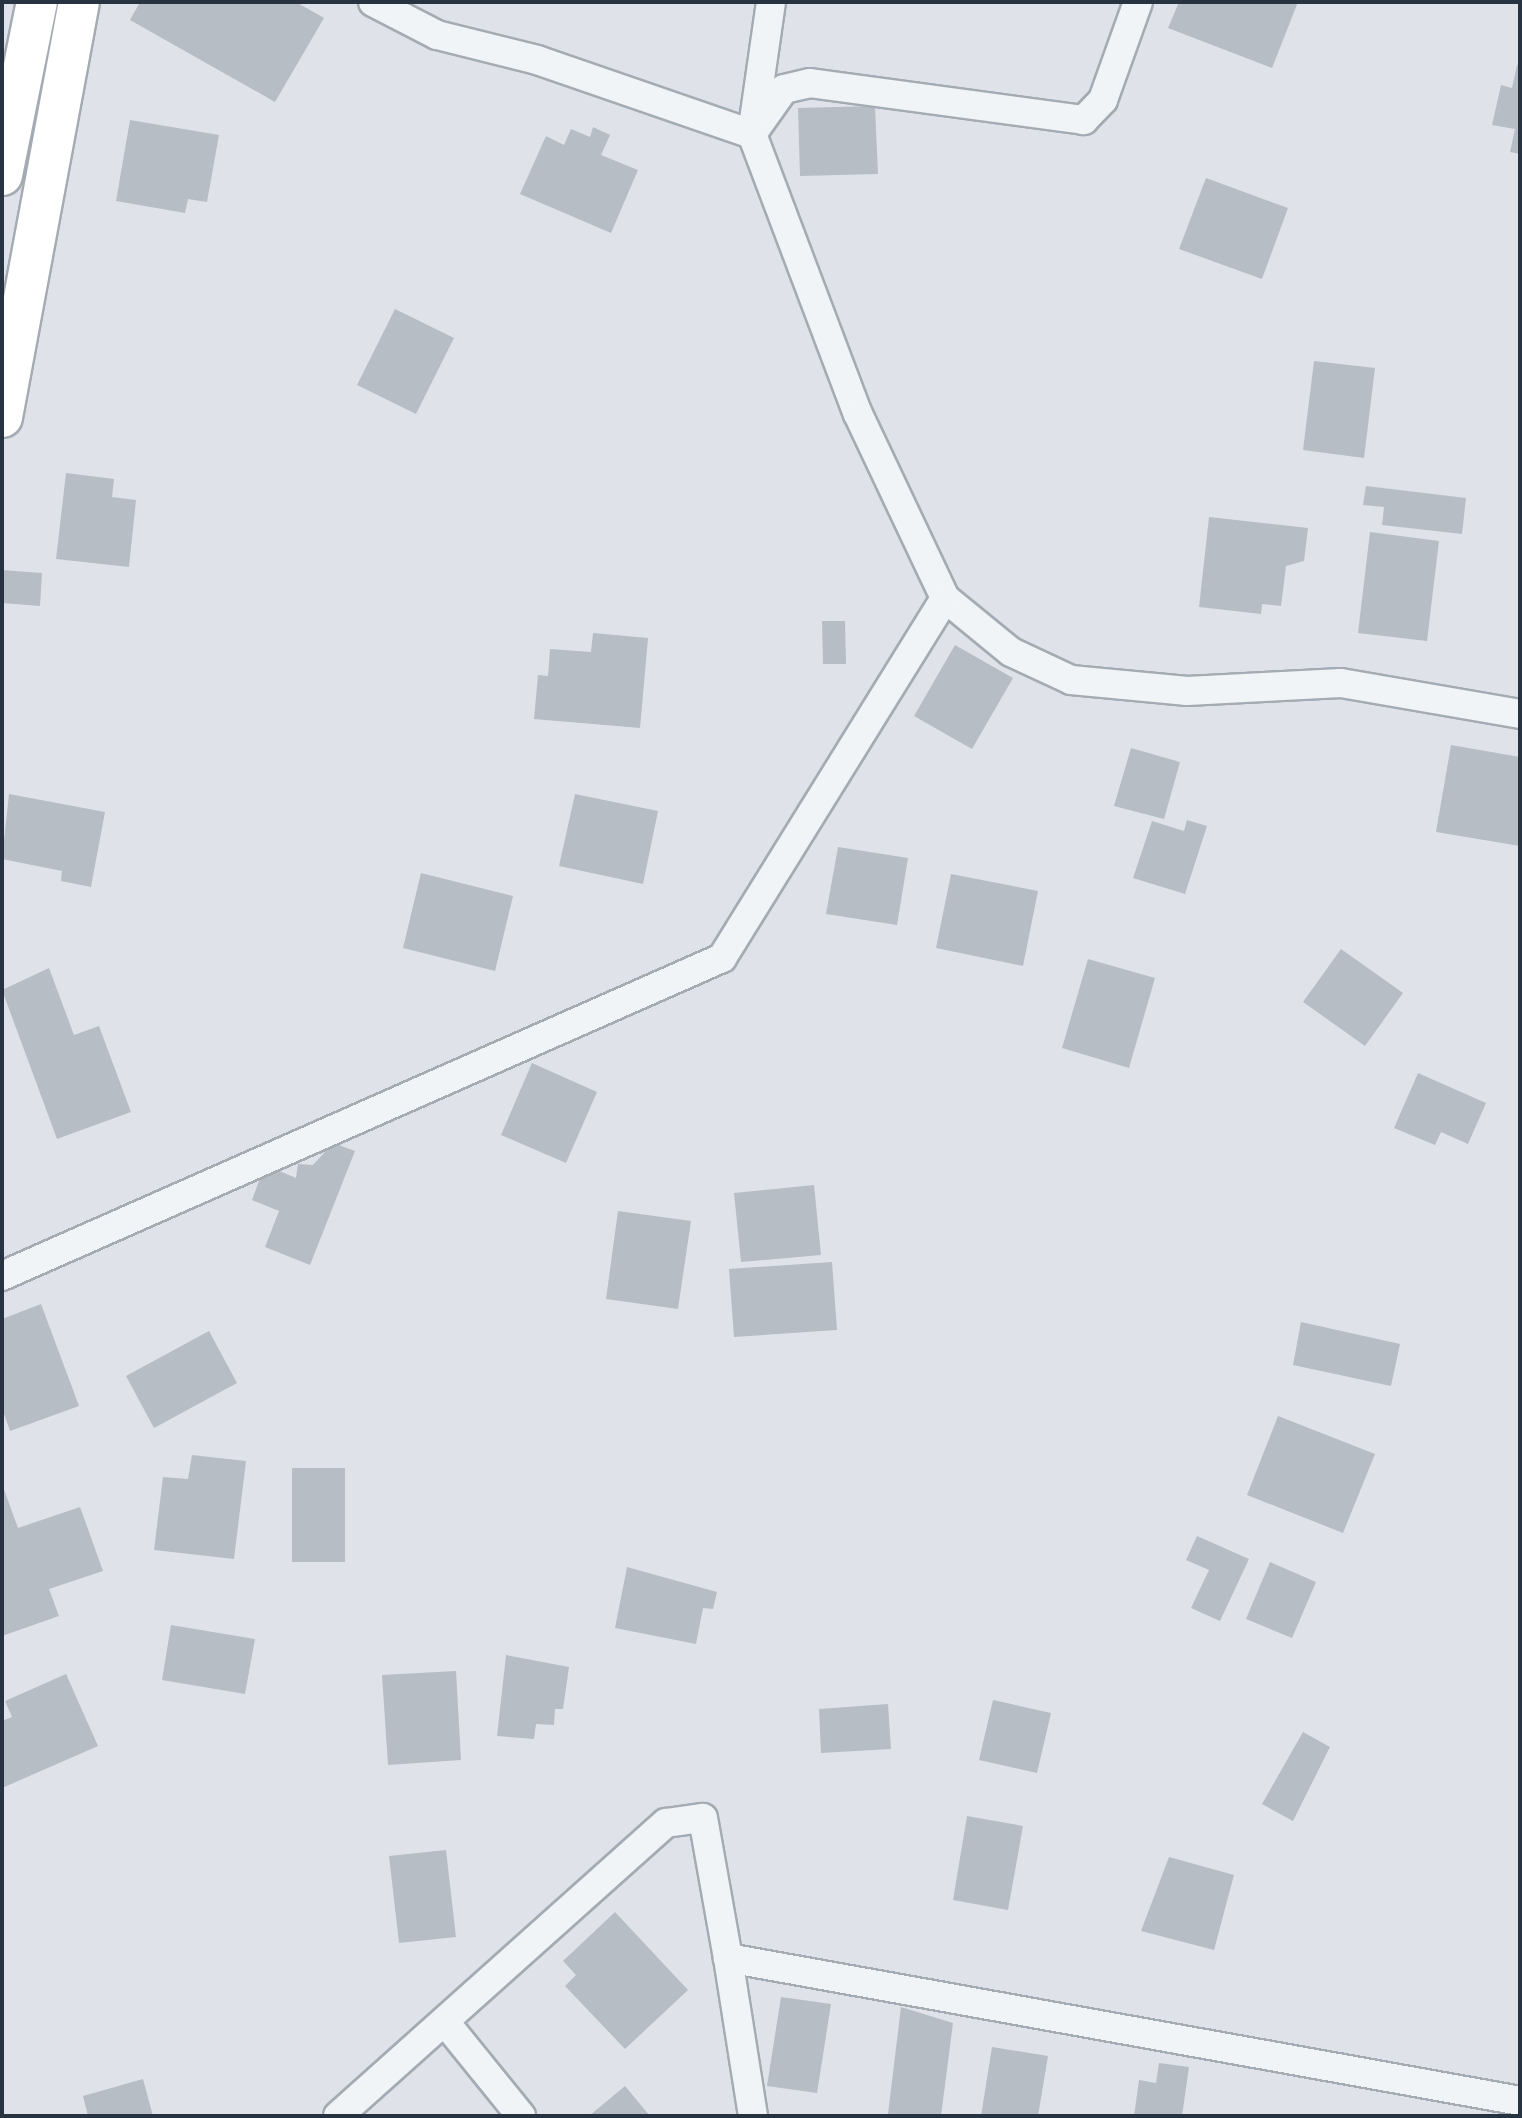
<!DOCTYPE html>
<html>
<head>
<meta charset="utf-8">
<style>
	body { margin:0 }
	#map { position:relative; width:1522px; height:2118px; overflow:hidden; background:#dfe3e9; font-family:Commissioner,sans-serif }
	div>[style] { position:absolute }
	.building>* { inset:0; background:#b6bdc5 }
	.roads { filter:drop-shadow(2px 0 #a4abb3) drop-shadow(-2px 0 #a4abb3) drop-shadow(0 2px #a4abb3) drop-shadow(0 -2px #a4abb3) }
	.street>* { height:28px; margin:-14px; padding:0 14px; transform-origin:14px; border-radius:14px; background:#f1f4f7 }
	.secondary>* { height:40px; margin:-20px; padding:0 20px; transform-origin:20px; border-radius:20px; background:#fff }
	span { translate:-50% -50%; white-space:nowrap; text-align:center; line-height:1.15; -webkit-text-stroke:8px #eef2f6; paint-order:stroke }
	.frame { position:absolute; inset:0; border:4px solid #273340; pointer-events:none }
</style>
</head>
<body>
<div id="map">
	<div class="building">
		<i style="clip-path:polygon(140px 2px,296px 2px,324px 18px,275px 102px,130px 20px)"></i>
		<i style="clip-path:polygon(1179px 2px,1298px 2px,1272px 68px,1168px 28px)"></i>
		<i style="clip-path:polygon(1517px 65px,1520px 66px,1520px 154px,1510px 152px,1515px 129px,1492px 125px,1501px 85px,1512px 88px)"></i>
		<i style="clip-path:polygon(875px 106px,878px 174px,800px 176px,798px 108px)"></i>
		<i style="clip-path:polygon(130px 120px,219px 135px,207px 202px,188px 199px,185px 213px,116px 201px)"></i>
		<i style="clip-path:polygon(593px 127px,610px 135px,601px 155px,638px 170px,611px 233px,520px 194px,546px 136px,564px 145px,571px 129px,590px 137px)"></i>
		<i style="clip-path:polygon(1206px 178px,1288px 208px,1262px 279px,1179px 249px)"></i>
		<i style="clip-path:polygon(395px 309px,454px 338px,416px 414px,357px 385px)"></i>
		<i style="clip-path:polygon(1314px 361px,1375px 368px,1364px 458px,1303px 450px)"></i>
		<i style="clip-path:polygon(66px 473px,114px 479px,112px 497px,136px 500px,129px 567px,56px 559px)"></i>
		<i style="clip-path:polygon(1366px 486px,1466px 498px,1462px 534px,1382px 525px,1384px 507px,1363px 505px)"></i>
		<i style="clip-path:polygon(1209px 517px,1308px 528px,1304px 561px,1286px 566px,1281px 606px,1262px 604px,1261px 614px,1199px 607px)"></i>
		<i style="clip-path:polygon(1370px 532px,1439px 541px,1427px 641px,1358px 633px)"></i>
		<i style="clip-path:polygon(2px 570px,42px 573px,40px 606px,2px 603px)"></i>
		<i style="clip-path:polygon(822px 621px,845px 621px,846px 664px,823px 664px)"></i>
		<i style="clip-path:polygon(593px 633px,648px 638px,640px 728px,534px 719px,538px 675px,548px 676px,550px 649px,591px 652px)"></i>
		<i style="clip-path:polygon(955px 645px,1013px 678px,972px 749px,914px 716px)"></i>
		<i style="clip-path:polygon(1451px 745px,1520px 757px,1520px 846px,1436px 832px)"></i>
		<i style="clip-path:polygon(1131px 748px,1180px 762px,1164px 819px,1114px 806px)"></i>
		<i style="clip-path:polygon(9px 794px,105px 812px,91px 887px,61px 881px,62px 871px,2px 859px)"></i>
		<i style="clip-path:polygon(575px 794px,658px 811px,643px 884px,559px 866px)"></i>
		<i style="clip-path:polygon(1187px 820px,1207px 826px,1185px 894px,1133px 878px,1152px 821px,1184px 831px)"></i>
		<i style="clip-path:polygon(838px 847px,908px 858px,897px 925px,826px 914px)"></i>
		<i style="clip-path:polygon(421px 873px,513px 896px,495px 971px,403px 948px)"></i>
		<i style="clip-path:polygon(951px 874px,1038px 891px,1023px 966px,936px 948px)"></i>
		<i style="clip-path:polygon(1341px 949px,1403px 993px,1365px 1046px,1303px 1002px)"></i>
		<i style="clip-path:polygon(1088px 959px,1155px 978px,1129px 1068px,1062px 1048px)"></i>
		<i style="clip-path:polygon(49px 968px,74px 1035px,99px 1026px,131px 1112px,57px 1139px,2px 990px)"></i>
		<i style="clip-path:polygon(532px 1063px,597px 1092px,566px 1163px,501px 1135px)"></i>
		<i style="clip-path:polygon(1418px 1073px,1486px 1103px,1468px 1144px,1441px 1132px,1435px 1145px,1394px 1128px)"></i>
		<i style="clip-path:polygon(333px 1143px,355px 1151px,310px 1265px,265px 1247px,279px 1211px,252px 1200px,265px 1165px,296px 1178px,298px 1164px,313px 1165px)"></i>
		<i style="clip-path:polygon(814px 1185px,821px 1255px,741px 1262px,734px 1193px)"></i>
		<i style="clip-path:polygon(618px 1211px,691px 1221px,678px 1309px,606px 1299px)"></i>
		<i style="clip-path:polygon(832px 1262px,837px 1330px,734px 1337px,729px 1269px)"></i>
		<i style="clip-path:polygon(41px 1304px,79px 1406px,10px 1431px,2px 1408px,2px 1319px)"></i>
		<i style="clip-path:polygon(1301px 1322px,1400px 1344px,1391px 1386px,1293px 1365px)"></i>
		<i style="clip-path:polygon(209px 1331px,237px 1383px,154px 1428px,126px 1376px)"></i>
		<i style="clip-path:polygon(1278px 1416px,1375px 1454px,1343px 1533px,1247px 1495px)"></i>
		<i style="clip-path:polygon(192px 1455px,246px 1461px,234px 1559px,154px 1550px,163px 1477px,188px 1479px)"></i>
		<i style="clip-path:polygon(292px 1468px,345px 1468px,345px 1562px,292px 1562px)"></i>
		<i style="clip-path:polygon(2px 1484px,18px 1528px,80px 1507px,103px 1571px,49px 1589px,59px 1616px,2px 1636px)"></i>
		<i style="clip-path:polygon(1197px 1536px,1249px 1559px,1220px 1621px,1191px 1608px,1209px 1570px,1186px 1560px)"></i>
		<i style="clip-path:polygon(1270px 1562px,1316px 1582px,1292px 1638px,1246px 1619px)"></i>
		<i style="clip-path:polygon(627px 1567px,717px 1592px,713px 1609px,703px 1608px,696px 1644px,615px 1628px)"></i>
		<i style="clip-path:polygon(171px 1625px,255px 1639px,245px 1694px,162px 1680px)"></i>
		<i style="clip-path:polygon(506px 1655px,569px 1667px,563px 1709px,555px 1709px,554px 1725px,536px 1724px,534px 1739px,497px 1736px)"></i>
		<i style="clip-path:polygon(456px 1671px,461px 1760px,388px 1765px,382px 1675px)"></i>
		<i style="clip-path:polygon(66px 1674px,98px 1746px,2px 1788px,2px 1721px,12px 1717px,5px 1701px)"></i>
		<i style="clip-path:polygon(993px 1700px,1051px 1713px,1037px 1773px,979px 1760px)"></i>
		<i style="clip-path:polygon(888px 1704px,891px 1749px,821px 1753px,819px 1709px)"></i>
		<i style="clip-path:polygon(1303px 1732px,1330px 1747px,1293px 1821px,1262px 1804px)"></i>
		<i style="clip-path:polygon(967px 1816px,1023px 1826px,1008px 1910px,953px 1900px)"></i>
		<i style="clip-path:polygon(446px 1850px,456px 1937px,399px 1943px,389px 1856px)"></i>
		<i style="clip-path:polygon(1169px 1857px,1234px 1875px,1214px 1950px,1141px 1931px)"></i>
		<i style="clip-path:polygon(615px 1912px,688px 1990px,625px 2049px,565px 1986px,576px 1975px,563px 1961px)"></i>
		<i style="clip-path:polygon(781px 1997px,831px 2004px,817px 2093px,767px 2086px)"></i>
		<i style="clip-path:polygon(901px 2007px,953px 2023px,941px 2116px,888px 2114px)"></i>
		<i style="clip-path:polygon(992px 2047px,1048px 2056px,1038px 2116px,981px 2116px)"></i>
		<i style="clip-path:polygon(1159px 2063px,1189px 2067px,1182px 2116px,1134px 2116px,1139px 2080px,1156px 2083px)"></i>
		<i style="clip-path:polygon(143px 2079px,153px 2116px,88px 2116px,83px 2096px)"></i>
		<i style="clip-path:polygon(625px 2086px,650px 2116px,589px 2116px)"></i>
	</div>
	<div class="roads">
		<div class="street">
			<i style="left:373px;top:2px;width:72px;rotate:27.3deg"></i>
			<i style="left:437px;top:35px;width:103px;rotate:14deg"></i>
			<i style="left:537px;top:60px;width:227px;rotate:19deg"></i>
			<i style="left:752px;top:134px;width:133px;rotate:-81.8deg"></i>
			<i style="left:1138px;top:2px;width:104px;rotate:109.7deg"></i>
			<i style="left:1103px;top:100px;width:28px;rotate:134deg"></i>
			<i style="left:1084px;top:120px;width:276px;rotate:-172.3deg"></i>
			<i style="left:810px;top:83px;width:27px;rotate:167deg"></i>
			<i style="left:784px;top:89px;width:55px;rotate:125.4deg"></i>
			<i style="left:752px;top:134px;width:299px;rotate:69.3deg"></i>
			<i style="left:858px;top:414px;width:204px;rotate:64.7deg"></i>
			<i style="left:945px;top:598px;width:85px;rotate:39.3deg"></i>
			<i style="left:1011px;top:652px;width:66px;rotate:25deg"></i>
			<i style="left:1071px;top:680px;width:117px;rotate:5.4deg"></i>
			<i style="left:1187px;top:691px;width:154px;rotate:-3deg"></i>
			<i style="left:1341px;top:683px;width:182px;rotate:9.8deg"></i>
			<i style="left:2px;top:1276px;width:787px;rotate:-23.83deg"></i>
			<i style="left:722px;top:958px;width:423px;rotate:-58.2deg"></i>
			<i style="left:728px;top:1958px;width:160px;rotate:81deg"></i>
			<i style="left:445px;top:2022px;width:121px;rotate:51deg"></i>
			<i style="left:338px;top:2116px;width:440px;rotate:-41.8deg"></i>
			<i style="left:666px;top:1823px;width:37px;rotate:-8deg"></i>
			<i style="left:703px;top:1818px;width:142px;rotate:79.9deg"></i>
			<i style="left:728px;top:1958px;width:805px;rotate:10.23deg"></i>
		</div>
		<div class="secondary">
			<i style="left:2px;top:175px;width:177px;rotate:-78.6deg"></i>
			<i style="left:2px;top:417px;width:422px;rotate:-79.5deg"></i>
		</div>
	</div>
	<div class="frame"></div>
</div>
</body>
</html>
